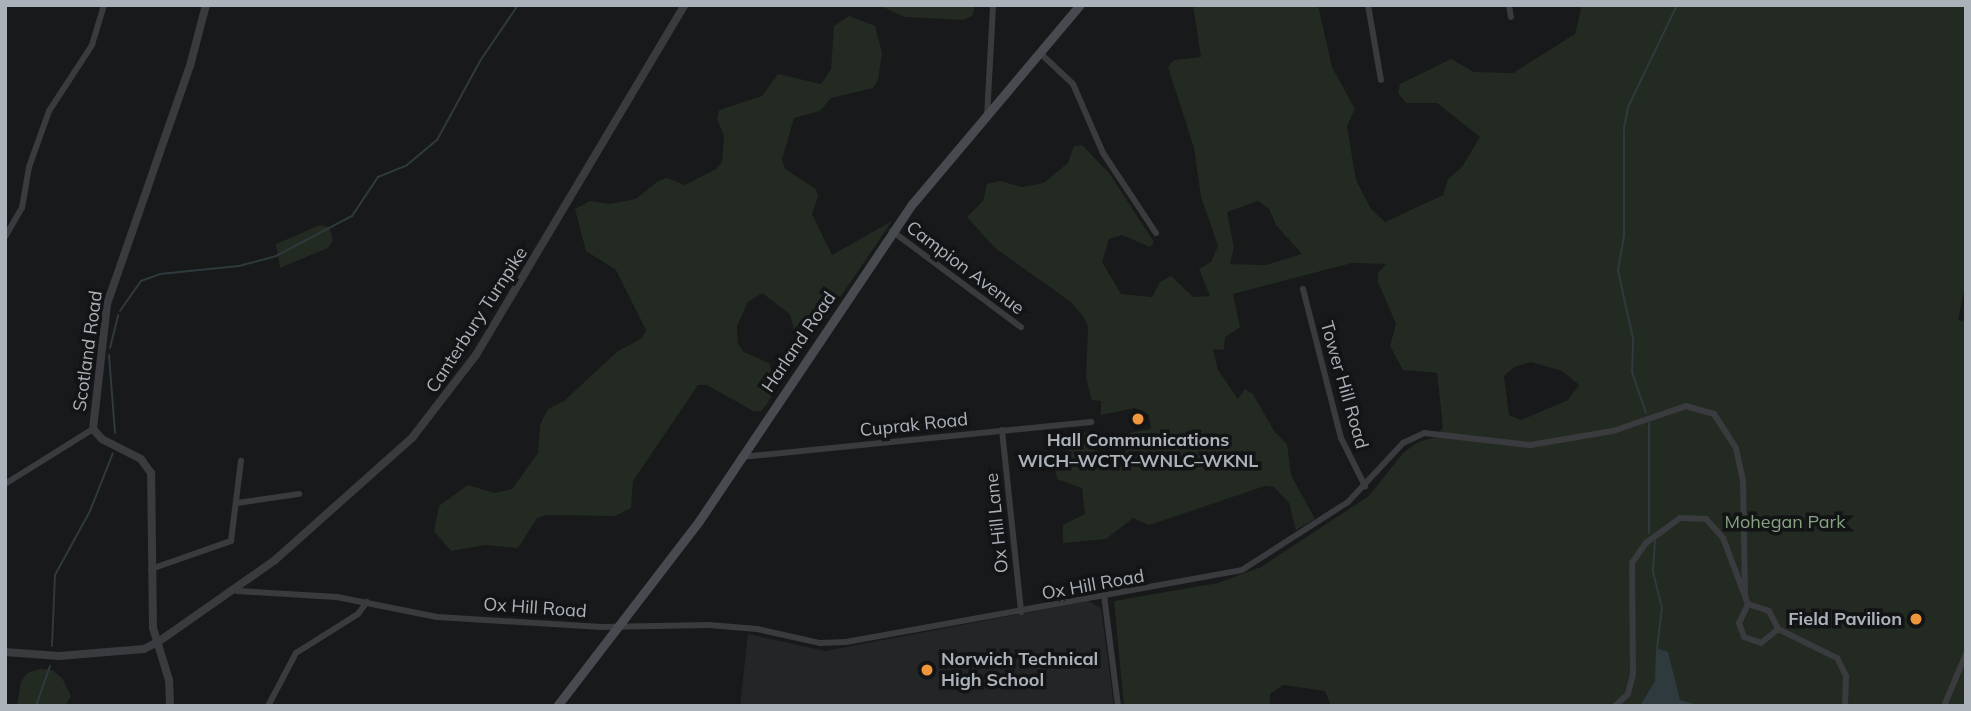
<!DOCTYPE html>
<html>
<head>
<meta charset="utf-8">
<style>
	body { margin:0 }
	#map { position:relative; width:1971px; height:711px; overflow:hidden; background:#18191a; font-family:Mulish,sans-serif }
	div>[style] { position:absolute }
	.built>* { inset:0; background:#242527 }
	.green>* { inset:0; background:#222a22 }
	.water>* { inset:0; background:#2e3a3e }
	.stream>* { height:2px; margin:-1px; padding:0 1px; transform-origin:1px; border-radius:1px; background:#2e3a3e }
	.minor>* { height:6px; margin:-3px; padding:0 3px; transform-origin:3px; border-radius:3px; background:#393b3f }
	.tertiary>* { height:8px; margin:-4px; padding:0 4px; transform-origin:4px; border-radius:4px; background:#393b3f }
	.secondary>* { height:9px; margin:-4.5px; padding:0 4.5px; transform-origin:4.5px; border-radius:4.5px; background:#474b4f }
	.dots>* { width:19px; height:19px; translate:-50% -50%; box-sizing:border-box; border:4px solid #131415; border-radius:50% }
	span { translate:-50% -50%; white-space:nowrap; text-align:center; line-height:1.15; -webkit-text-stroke:7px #131415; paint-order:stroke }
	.street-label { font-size:18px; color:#abb2ba }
	.poi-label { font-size:18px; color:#abb2ba; font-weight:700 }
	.right { translate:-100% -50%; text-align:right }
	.left { translate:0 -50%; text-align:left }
	.park-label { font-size:18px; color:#86a482 }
	.frame { position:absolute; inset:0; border:7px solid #abb2ba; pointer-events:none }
</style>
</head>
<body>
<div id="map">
	<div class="built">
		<i style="clip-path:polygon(1088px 601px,1101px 608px,1114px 706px,740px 706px,748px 634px,825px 651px)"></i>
	</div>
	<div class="green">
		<i style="clip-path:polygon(879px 5px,975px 5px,972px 16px,963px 20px,904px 17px)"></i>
		<i style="clip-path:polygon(evenodd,1193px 5px,1318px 5px,1332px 67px,1355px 109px,1347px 126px,1356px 180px,1371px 209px,1385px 222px,1443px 195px,1448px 179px,1462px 167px,1480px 137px,1437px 103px,1406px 103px,1398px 93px,1400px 84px,1451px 59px,1474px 72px,1513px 73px,1575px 34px,1582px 5px,1966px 5px,1966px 281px,1958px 320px,1966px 322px,1966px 706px,1331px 706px,1325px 691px,1283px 685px,1270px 694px,1270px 706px,1124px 706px,1114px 601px,1218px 583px,1261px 567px,1369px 496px,1403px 453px,1418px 442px,1436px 437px,1443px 427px,1437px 373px,1403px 370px,1390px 346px,1396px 324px,1378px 282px,1378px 273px,1386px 264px,1352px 263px,1233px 294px,1240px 327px,1225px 337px,1224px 350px,1213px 349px,1218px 370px,1238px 399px,1245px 389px,1253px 394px,1274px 431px,1287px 444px,1291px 475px,1315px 519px,1296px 530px,1289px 503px,1274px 487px,1265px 486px,1149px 525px,1133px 518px,1106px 539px,1063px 543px,1063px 525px,1085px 514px,1082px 488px,1057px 479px,1054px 462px,1068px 451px,1071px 435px,1088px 432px,1099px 462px,1115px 470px,1124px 466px,1128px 433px,1151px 429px,1149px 415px,1135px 408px,1101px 415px,1101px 401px,1092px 400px,1086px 378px,1088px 326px,1084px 318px,1071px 302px,995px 248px,967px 217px,983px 201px,987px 184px,1000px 181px,1022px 187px,1044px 183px,1068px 163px,1074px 146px,1082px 145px,1109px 173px,1154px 242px,1150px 247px,1122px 235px,1109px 239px,1102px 262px,1121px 294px,1152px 297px,1160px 282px,1171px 276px,1193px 297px,1210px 296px,1199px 269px,1211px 262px,1218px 246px,1201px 197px,1194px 148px,1168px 67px,1174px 60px,1201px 57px,1193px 5px,1258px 201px,1269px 209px,1276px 225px,1302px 254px,1266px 265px,1230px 264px,1234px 247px,1227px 212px,1258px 201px,1193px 5px,1531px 362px,1562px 371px,1579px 385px,1568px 400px,1521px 420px,1509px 415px,1504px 376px,1514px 367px,1531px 362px)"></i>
		<i style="clip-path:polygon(849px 16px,875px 26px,882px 53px,878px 80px,873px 88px,831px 98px,820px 111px,794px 118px,782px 160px,785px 169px,816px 189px,818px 197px,812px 214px,832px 255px,892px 221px,793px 367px,802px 332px,794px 330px,790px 314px,762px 293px,748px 302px,737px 326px,738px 344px,744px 352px,769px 363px,776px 388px,767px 404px,761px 411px,753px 411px,707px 385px,698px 385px,633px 481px,631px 508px,615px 516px,546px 515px,537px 518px,518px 548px,485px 545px,451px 551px,434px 531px,439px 506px,468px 485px,494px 493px,512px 489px,538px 453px,540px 425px,548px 409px,564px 401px,618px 351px,642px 338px,646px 330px,616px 270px,586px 251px,575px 209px,590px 201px,609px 204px,636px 199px,658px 181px,667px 178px,685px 185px,716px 169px,722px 162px,724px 136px,717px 119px,719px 110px,762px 96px,778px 74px,821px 84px,831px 69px,834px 26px)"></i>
		<i style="clip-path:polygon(320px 225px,329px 227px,333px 240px,328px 248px,280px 268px,276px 244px)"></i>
		<i style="clip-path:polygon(40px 669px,53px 670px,62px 678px,71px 696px,65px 706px,17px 706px,21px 682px,27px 673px)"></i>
	</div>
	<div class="water">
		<i style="clip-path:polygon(1656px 648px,1668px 652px,1680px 700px,1700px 706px,1640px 706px,1655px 681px)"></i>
	</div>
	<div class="stream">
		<i style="left:120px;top:311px;width:37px;rotate:-55deg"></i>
		<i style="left:141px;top:281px;width:20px;rotate:-20deg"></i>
		<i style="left:160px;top:274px;width:79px;rotate:-5.8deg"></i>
		<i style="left:239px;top:266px;width:38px;rotate:-15deg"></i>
		<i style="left:276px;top:256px;width:86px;rotate:-27.8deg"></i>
		<i style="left:352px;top:216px;width:47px;rotate:-56.3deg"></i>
		<i style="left:378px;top:177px;width:31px;rotate:-22deg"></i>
		<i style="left:407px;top:165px;width:39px;rotate:-40deg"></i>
		<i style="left:437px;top:140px;width:90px;rotate:-61.4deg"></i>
		<i style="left:480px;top:61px;width:68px;rotate:-55.8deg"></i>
		<i style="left:110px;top:348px;width:34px;rotate:-76deg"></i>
		<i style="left:109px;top:355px;width:78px;rotate:85.6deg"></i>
		<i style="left:1646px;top:413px;width:43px;rotate:-108.9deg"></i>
		<i style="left:1632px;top:372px;width:33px;rotate:-88deg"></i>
		<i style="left:1633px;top:339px;width:71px;rotate:-102.3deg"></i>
		<i style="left:1618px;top:270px;width:35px;rotate:-80deg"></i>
		<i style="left:1624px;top:236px;width:108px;rotate:-90deg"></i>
		<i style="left:1624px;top:128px;width:21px;rotate:-79deg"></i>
		<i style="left:1628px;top:107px;width:113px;rotate:-64.3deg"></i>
		<i style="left:1649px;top:423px;width:110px;rotate:90deg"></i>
		<i style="left:1655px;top:541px;width:31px;rotate:94deg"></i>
		<i style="left:1653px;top:572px;width:36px;rotate:76deg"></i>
		<i style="left:1662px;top:607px;width:42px;rotate:96.8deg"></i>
		<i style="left:52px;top:646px;width:71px;rotate:-87.6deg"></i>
		<i style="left:55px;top:575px;width:73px;rotate:-61.3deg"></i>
		<i style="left:90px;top:511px;width:62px;rotate:-68.4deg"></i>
		<i style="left:36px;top:706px;width:42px;rotate:-70.7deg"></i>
	</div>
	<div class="minor">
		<i style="left:1368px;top:5px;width:76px;rotate:80.2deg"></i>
		<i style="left:1509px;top:5px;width:12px;rotate:81deg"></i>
		<i style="left:1040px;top:53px;width:45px;rotate:43.2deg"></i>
		<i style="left:1073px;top:84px;width:75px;rotate:66.5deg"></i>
		<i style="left:1103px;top:153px;width:96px;rotate:56.5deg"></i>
		<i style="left:987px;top:117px;width:112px;rotate:-86.9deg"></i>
		<i style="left:892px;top:231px;width:161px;rotate:36.7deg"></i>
		<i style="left:5px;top:237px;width:34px;rotate:-60deg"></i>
		<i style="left:22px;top:208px;width:42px;rotate:-80.3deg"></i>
		<i style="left:29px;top:167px;width:59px;rotate:-70.3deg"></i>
		<i style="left:49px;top:111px;width:79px;rotate:-56.9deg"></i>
		<i style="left:92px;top:45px;width:42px;rotate:-73.3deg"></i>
		<i style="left:1303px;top:289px;width:154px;rotate:75.7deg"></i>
		<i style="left:1341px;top:438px;width:54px;rotate:63.4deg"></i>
		<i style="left:1002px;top:430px;width:183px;rotate:84deg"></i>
		<i style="left:741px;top:457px;width:352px;rotate:-5.7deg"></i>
		<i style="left:5px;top:484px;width:104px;rotate:-32deg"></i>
		<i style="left:237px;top:503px;width:63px;rotate:-8.3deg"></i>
		<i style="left:151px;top:569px;width:85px;rotate:-19.3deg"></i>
		<i style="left:231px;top:541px;width:81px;rotate:-82.9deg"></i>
		<i style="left:237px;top:591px;width:100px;rotate:3.4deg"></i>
		<i style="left:337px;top:597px;width:102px;rotate:11.3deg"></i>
		<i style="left:437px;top:617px;width:165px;rotate:3.5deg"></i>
		<i style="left:602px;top:627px;width:107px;rotate:-1.1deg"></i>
		<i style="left:709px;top:625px;width:48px;rotate:4.8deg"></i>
		<i style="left:757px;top:629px;width:65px;rotate:12.5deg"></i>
		<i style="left:820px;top:643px;width:26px;rotate:-2deg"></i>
		<i style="left:846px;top:642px;width:402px;rotate:-10.3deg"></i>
		<i style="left:1242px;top:570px;width:126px;rotate:-32.7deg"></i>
		<i style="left:1348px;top:502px;width:81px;rotate:-47deg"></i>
		<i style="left:1403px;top:443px;width:23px;rotate:-25deg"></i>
		<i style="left:1424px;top:433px;width:107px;rotate:6.5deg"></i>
		<i style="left:1530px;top:445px;width:84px;rotate:-9.6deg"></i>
		<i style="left:1613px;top:431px;width:77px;rotate:-18.9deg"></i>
		<i style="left:1686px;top:406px;width:29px;rotate:16deg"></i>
		<i style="left:1714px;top:414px;width:40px;rotate:57.1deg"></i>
		<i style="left:1736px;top:448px;width:34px;rotate:78deg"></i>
		<i style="left:1743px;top:481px;width:114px;rotate:89deg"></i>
		<i style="left:1104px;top:595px;width:112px;rotate:82.8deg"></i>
		<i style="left:1748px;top:604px;width:22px;rotate:18deg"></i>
		<i style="left:1769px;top:611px;width:20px;rotate:63deg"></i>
		<i style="left:1778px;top:629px;width:66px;rotate:26.2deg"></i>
		<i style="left:1837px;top:658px;width:20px;rotate:63deg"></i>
		<i style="left:1846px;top:676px;width:30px;rotate:92deg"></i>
		<i style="left:268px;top:706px;width:60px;rotate:-62.2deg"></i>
		<i style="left:296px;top:653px;width:73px;rotate:-32.2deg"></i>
		<i style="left:358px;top:614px;width:15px;rotate:-53deg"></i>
		<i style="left:1615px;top:706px;width:18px;rotate:-43deg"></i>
		<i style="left:1628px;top:694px;width:21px;rotate:-76deg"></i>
		<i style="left:1633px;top:674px;width:111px;rotate:-90.5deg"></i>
		<i style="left:1632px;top:563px;width:24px;rotate:-55deg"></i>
		<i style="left:1646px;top:543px;width:42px;rotate:-36.3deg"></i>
		<i style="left:1680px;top:518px;width:26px;rotate:2deg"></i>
		<i style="left:1706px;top:519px;width:25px;rotate:48deg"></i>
		<i style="left:1723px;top:538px;width:71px;rotate:69.3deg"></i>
		<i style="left:1748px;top:604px;width:21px;rotate:115deg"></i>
		<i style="left:1739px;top:623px;width:15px;rotate:70deg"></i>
		<i style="left:1744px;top:637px;width:18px;rotate:19deg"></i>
		<i style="left:1761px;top:643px;width:22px;rotate:-39deg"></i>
		<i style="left:1944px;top:706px;width:56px;rotate:-67.1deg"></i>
	</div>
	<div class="tertiary">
		<i style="left:5px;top:652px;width:54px;rotate:4.2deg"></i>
		<i style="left:59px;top:656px;width:85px;rotate:-4.7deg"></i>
		<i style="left:144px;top:649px;width:16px;rotate:-27deg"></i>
		<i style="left:158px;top:642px;width:143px;rotate:-35deg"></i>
		<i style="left:275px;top:560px;width:183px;rotate:-41.7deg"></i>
		<i style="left:412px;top:438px;width:105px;rotate:-52.4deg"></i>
		<i style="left:476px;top:355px;width:408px;rotate:-59.2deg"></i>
		<i style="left:170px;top:706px;width:26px;rotate:-92deg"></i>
		<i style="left:169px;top:680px;width:54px;rotate:-107.1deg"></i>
		<i style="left:153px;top:628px;width:155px;rotate:-90.7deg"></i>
		<i style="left:151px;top:473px;width:17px;rotate:-126deg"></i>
		<i style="left:141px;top:459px;width:44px;rotate:-152.9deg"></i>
		<i style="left:102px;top:439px;width:13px;rotate:-132deg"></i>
		<i style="left:93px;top:429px;width:126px;rotate:-83.6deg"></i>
		<i style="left:107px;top:304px;width:252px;rotate:-70.8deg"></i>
		<i style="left:190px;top:66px;width:63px;rotate:-75.3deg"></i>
	</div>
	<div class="secondary">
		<i style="left:557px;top:706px;width:233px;rotate:-52.5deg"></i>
		<i style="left:699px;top:521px;width:383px;rotate:-56.1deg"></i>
		<i style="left:913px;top:203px;width:259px;rotate:-49.9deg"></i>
	</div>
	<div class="dots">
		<i style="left:1138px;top:419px;background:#ef953c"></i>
		<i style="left:1916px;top:619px;background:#ef953c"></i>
		<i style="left:927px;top:670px;background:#ef953c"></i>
	</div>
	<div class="street-label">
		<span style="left:965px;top:268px;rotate:37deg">Campion Avenue</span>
		<span style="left:477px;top:320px;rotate:-57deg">Canterbury Turnpike</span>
		<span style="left:799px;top:342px;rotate:-56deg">Harland Road</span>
		<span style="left:88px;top:351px;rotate:-82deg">Scotland Road</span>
		<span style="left:1344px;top:385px;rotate:74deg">Tower Hill Road</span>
		<span style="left:914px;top:425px;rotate:-6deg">Cuprak Road</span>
		<span style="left:997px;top:523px;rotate:-96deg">Ox Hill Lane</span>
		<span style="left:1093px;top:585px;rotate:-10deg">Ox Hill Road</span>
		<span style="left:535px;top:608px;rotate:4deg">Ox Hill Road</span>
	</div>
	<div class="poi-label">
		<span style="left:1138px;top:451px">Hall Communications<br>WICH–WCTY–WNLC–WKNL</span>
		<span class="right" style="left:1902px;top:619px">Field Pavilion</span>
		<span class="left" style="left:941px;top:670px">Norwich Technical<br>High School</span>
	</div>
	<div class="park-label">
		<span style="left:1785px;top:522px">Mohegan Park</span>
	</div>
	<div class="frame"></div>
</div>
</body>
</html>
